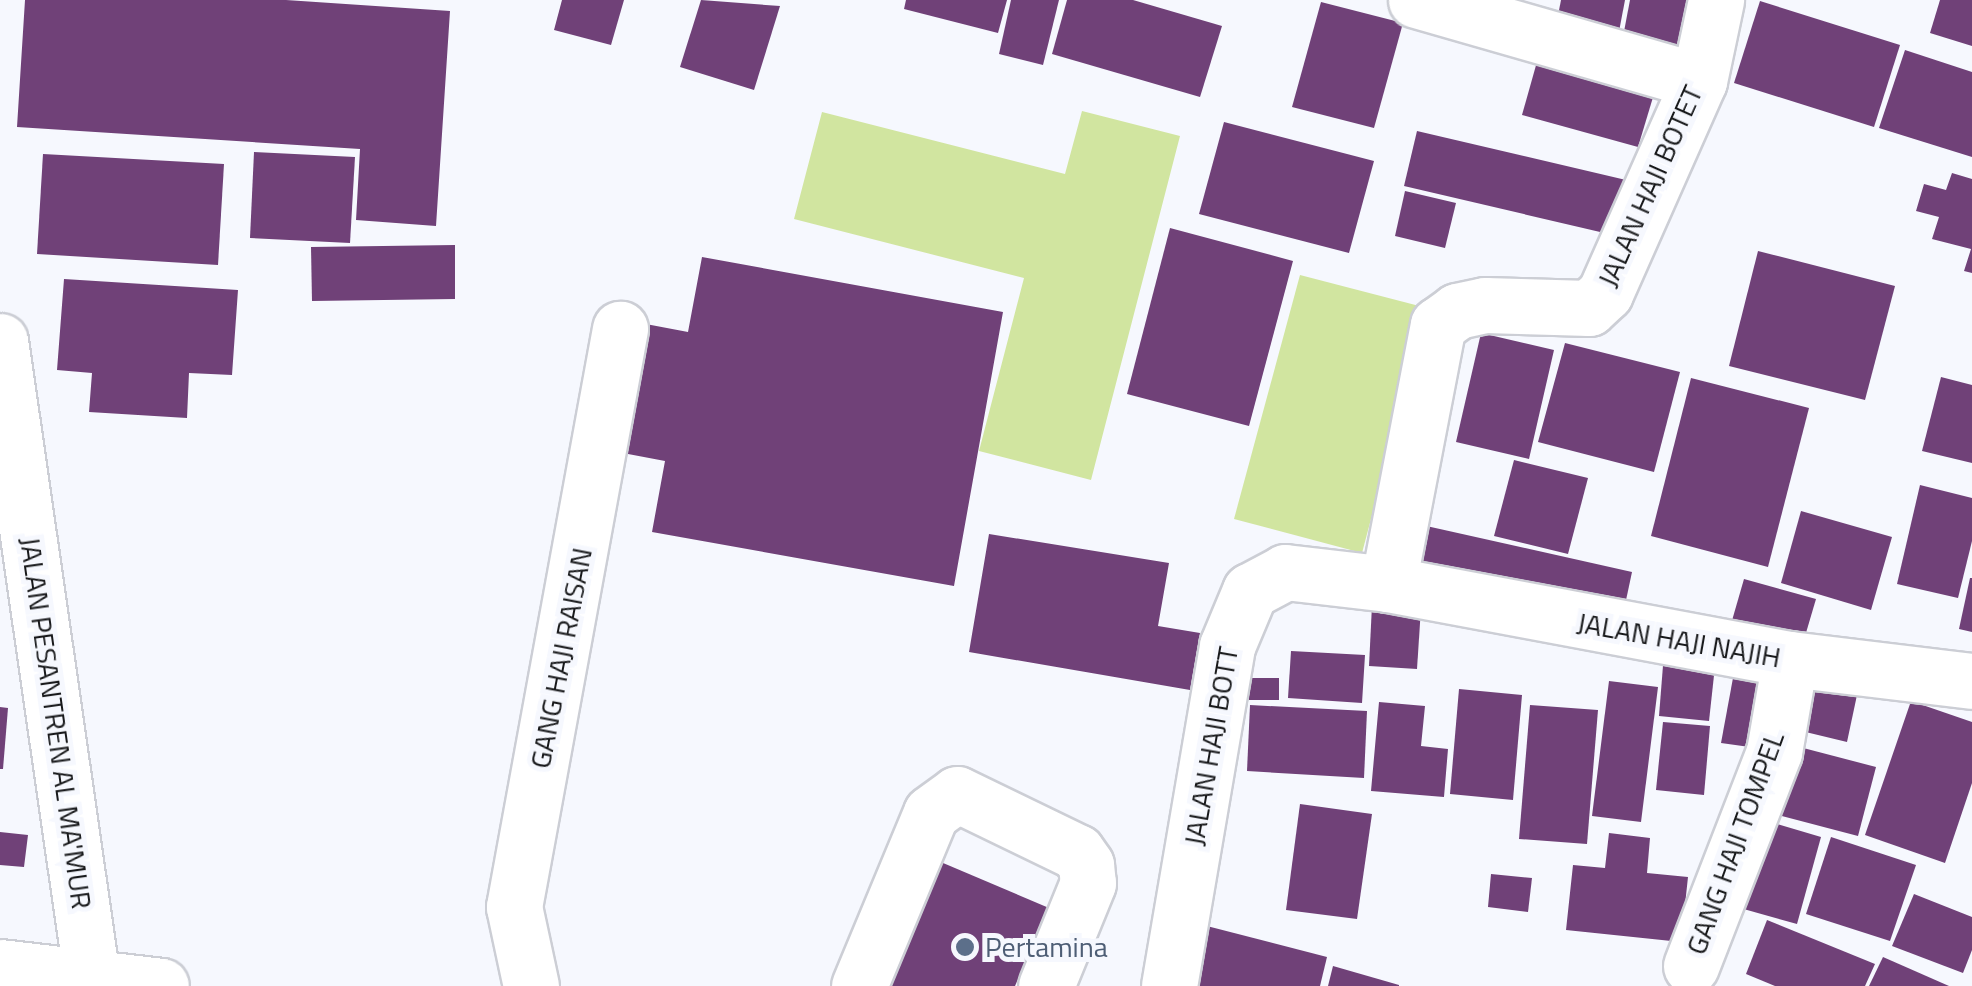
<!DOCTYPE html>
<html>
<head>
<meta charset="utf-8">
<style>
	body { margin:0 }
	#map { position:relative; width:1972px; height:986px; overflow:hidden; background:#f6f8fe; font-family:"Titillium Web",sans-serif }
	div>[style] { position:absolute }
	.green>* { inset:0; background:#d1e5a0 }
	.building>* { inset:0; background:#704178 }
	.roads { filter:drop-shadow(2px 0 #ccced5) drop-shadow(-2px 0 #ccced5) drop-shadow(0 2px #ccced5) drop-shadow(0 -2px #ccced5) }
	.minor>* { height:55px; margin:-27.5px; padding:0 27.5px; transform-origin:27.5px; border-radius:27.5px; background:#fff }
	.major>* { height:55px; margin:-27.5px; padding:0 27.5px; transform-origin:27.5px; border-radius:27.5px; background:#fff }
	.dots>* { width:28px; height:28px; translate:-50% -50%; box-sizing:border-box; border:5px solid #f6f8fe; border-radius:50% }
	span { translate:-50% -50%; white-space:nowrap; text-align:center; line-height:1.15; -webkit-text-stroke:10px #f6f8fe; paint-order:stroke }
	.street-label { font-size:28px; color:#18191b }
	.service-label { font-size:28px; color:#4e5e75 }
	.left { translate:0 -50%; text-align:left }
</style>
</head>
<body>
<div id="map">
	<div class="green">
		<i style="clip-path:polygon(1082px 111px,1180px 136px,1091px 480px,979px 451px,1024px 278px,794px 219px,822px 112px,1065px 174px)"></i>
		<i style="clip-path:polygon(1300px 275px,1427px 308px,1362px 553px,1234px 519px)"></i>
	</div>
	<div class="building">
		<i style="clip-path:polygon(25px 0,286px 0,450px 11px,436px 226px,356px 220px,360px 149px,17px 127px)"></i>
		<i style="clip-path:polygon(562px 0,624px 0,611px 45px,554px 30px)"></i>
		<i style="clip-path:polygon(701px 0,780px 6px,754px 90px,680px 67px)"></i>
		<i style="clip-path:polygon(906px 0,1007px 0,998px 33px,904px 9px)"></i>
		<i style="clip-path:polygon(1011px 0,1059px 0,1043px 65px,999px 54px)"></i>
		<i style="clip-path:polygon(1067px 0,1133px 0,1222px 26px,1200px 97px,1052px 54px)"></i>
		<i style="clip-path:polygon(1561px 0,1625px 0,1617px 42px,1555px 31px)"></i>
		<i style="clip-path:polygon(1630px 0,1700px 0,1690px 55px,1622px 42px)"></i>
		<i style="clip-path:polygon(1940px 0,1972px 0,1972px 46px,1930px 33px)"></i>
		<i style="clip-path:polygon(1760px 1px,1900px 45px,1874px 127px,1734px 83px)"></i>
		<i style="clip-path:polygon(1321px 2px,1403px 23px,1374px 128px,1292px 107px)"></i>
		<i style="clip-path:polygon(1905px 50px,1972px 72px,1972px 157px,1879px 128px)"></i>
		<i style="clip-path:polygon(1540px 51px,1657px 84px,1638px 147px,1522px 115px)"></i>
		<i style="clip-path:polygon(1224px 122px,1374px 161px,1349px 253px,1199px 214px)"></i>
		<i style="clip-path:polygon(1417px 131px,1626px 180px,1613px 235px,1404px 186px)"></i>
		<i style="clip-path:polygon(254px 152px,355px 157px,350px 243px,250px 238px)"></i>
		<i style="clip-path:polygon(43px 154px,224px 164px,218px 265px,37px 254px)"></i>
		<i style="clip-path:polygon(1952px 173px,1972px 179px,1972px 273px,1964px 271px,1971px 249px,1932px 239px,1939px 217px,1916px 211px,1924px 184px,1946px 190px)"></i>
		<i style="clip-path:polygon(1405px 191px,1456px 203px,1445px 248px,1395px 236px)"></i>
		<i style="clip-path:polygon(1170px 228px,1293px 261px,1249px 426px,1127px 394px)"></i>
		<i style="clip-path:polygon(455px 245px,455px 299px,312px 301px,311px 247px)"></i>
		<i style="clip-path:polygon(1758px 251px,1895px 286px,1865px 400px,1729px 366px)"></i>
		<i style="clip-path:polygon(702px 257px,1003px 312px,954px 586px,652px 532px,665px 461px,607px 450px,630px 321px,688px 332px)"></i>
		<i style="clip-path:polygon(64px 279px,238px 290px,232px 375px,189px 373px,187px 418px,89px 412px,92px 373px,57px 370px)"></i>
		<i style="clip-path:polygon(1481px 333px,1554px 350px,1529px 459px,1456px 442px)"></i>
		<i style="clip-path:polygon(1565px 343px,1680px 372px,1654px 472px,1538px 442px)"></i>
		<i style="clip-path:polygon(1941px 377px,1972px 385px,1972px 463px,1922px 451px)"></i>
		<i style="clip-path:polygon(1691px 378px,1809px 408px,1768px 567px,1651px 536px)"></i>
		<i style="clip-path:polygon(1514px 460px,1588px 478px,1568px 554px,1494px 536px)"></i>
		<i style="clip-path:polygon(1920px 485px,1972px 498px,1972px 541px,1958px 598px,1897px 584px)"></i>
		<i style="clip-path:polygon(1801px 511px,1892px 537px,1871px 610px,1781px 583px)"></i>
		<i style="clip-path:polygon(1413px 523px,1632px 572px,1622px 619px,1402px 568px)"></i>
		<i style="clip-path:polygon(989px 534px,1169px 563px,1158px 626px,1200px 633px,1190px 690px,969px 652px)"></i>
		<i style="clip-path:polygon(1970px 578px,1972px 578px,1972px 632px,1959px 629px)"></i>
		<i style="clip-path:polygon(1744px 579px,1816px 599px,1803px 643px,1731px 624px)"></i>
		<i style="clip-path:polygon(1372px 605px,1421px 608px,1417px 669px,1369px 666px)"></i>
		<i style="clip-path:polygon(1291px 651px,1365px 655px,1362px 703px,1288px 698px)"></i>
		<i style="clip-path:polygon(1664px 653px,1716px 657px,1709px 721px,1659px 716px)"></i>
		<i style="clip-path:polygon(1249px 678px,1279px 678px,1279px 700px,1249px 700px)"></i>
		<i style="clip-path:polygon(1733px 678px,1775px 685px,1764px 749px,1721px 743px)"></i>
		<i style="clip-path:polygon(1609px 681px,1658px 687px,1641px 822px,1592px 816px)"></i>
		<i style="clip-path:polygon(1799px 682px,1857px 695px,1847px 742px,1789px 728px)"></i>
		<i style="clip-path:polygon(1459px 689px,1522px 695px,1513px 800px,1450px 794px)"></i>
		<i style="clip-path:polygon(1911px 701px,1972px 722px,1972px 783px,1945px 863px,1865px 835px)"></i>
		<i style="clip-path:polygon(1379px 702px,1425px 706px,1421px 746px,1448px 749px,1444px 797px,1371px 791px)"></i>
		<i style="clip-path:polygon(1250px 705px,1367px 711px,1364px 778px,1247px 771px)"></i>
		<i style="clip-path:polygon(1530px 705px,1598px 710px,1587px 844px,1519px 839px)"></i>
		<i style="clip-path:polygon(0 707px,8px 708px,3px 769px,0 769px)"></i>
		<i style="clip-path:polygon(1663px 722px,1710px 726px,1704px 795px,1656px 790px)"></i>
		<i style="clip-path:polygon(1788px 744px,1876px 767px,1858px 836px,1770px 813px)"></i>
		<i style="clip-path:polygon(1300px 804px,1372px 814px,1357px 919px,1286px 910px)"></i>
		<i style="clip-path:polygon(1764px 820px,1821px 837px,1797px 924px,1740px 908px)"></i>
		<i style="clip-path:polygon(0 832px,28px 835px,24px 867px,0 865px)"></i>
		<i style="clip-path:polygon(1609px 833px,1650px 838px,1647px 873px,1688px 877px,1681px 942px,1566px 930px,1573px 865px,1605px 868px)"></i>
		<i style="clip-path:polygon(1831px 837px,1916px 865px,1890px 941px,1806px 914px)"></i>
		<i style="clip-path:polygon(936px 860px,1049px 908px,1015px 986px,881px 986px)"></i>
		<i style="clip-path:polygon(1491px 874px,1532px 878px,1528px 912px,1488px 907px)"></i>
		<i style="clip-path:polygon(1914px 894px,1972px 917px,1972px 950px,1963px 973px,1892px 946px)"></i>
		<i style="clip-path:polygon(1767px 920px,1875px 964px,1865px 986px,1775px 986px,1746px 974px)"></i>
		<i style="clip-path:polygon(1203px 925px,1327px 957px,1320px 986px,1188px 986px)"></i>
		<i style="clip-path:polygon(1883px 957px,1949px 986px,1869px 986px)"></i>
		<i style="clip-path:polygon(1333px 966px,1399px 985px,1399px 986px,1328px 986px)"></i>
	</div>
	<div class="roads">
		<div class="minor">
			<i style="left:1416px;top:0;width:294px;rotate:16deg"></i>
			<i style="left:0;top:341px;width:652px;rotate:81.8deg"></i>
			<i style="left:1388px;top:584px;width:264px;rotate:-79.1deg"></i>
			<i style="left:1438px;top:325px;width:24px;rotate:-36deg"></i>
			<i style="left:1457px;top:311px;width:29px;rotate:-12deg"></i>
			<i style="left:1485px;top:305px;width:104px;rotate:1.7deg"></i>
			<i style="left:1589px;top:308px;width:22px;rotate:-43deg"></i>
			<i style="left:1605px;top:293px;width:232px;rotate:-66.1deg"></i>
			<i style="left:1699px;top:81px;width:83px;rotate:-78.1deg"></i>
			<i style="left:1691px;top:966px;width:230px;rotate:-68.8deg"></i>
			<i style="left:1774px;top:752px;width:94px;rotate:-80.2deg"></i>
			<i style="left:531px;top:986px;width:81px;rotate:-102.1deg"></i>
			<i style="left:514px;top:907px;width:588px;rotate:-79.61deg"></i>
			<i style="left:859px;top:986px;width:187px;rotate:-67.4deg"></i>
			<i style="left:931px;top:813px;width:32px;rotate:-36deg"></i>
			<i style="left:957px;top:794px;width:133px;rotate:25.8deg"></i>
			<i style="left:1077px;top:852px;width:16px;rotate:55deg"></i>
			<i style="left:1086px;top:865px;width:18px;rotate:84deg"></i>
			<i style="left:1088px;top:883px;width:111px;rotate:112.2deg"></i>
			<i style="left:1169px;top:986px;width:345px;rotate:-80.3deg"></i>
			<i style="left:1227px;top:646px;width:60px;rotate:-67.3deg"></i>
			<i style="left:1250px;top:591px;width:40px;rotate:-28deg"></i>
			<i style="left:1285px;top:572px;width:104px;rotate:6.6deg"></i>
			<i style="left:1388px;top:584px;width:409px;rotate:10.6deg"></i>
			<i style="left:1790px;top:659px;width:183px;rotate:6.9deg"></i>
		</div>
		<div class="major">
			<i style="left:0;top:967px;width:162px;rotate:6.7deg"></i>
		</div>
	</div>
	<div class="dots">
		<i style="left:965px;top:947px;background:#5c6f8a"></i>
	</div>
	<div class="street-label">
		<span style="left:1650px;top:186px;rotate:-66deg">JALAN HAJI BOTET</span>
		<span style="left:1679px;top:640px;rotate:10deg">JALAN HAJI NAJIH</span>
		<span style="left:561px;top:658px;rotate:-79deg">GANG HAJI RAISAN</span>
		<span style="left:56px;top:723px;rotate:82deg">JALAN PESANTREN AL MA'MUR</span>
		<span style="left:1211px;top:746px;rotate:-80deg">JALAN HAJI BOTT</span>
		<span style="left:1735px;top:843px;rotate:-70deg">GANG HAJI TOMPEL</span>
	</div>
	<div class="service-label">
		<span class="left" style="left:985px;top:947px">Pertamina</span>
	</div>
</div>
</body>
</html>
